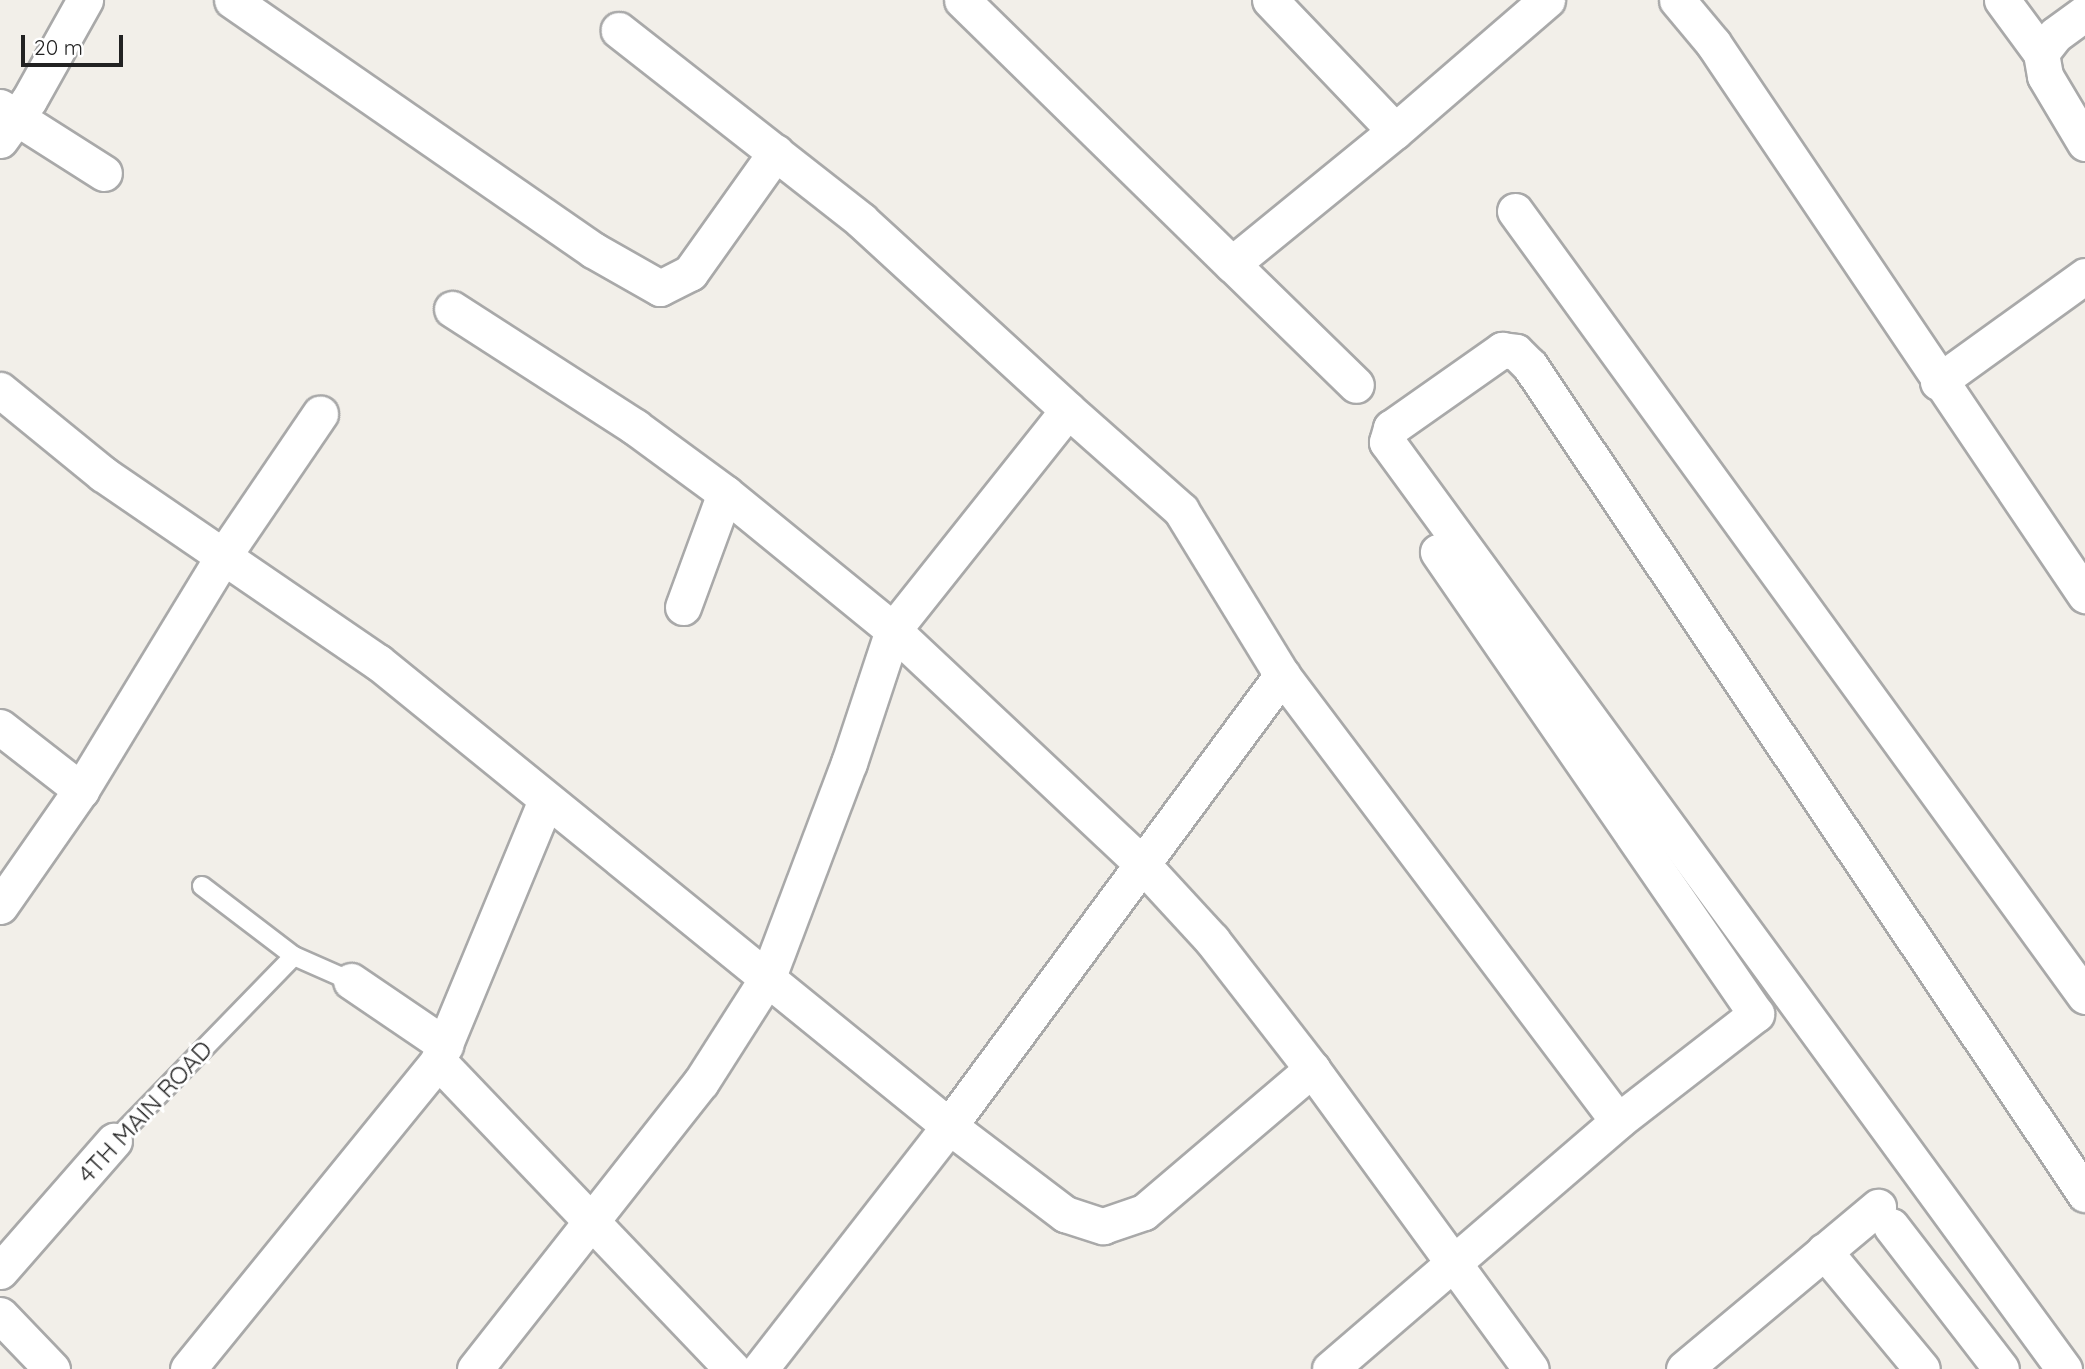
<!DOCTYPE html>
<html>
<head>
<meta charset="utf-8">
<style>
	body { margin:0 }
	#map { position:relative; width:2085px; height:1369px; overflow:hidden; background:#f2efe9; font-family:Quicksand,sans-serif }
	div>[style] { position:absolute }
	.roads { filter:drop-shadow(2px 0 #a9a9a9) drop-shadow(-2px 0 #a9a9a9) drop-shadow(0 2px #a9a9a9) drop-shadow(0 -2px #a9a9a9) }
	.lane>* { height:18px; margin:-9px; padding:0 9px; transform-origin:9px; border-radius:9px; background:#fff }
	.street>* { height:35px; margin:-17.5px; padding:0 17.5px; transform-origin:17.5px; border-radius:17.5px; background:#fff }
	span { translate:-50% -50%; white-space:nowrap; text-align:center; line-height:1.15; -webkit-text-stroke:6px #fff; paint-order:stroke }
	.street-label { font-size:24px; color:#222 }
	.scale { position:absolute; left:21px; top:35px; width:102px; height:32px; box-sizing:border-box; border:4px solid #222; border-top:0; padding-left:9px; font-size:21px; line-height:24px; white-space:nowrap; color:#222; -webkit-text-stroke:5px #fff; paint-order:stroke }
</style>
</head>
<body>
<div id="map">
	<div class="roads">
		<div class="lane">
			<i style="left:202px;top:886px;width:116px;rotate:37.3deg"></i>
			<i style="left:294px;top:956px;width:62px;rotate:23.7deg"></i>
			<i style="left:114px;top:1141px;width:258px;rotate:-45.8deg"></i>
		</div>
		<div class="street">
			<i style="left:232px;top:0;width:439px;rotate:34.7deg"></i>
			<i style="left:593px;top:250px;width:77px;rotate:29.6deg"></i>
			<i style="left:660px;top:288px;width:34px;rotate:-27deg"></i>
			<i style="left:690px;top:273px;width:148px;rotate:-54.6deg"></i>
			<i style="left:962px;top:0;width:378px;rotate:44.4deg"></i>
			<i style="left:1232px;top:264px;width:210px;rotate:-39.2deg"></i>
			<i style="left:1270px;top:0;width:181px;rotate:46.3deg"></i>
			<i style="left:1395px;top:131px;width:201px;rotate:-40.8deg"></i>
			<i style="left:1677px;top:0;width:56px;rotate:50.1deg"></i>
			<i style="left:1713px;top:43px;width:666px;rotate:56.02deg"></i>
			<i style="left:2002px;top:0;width:66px;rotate:53.7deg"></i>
			<i style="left:2085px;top:13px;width:37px;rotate:144deg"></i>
			<i style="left:2055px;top:35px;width:23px;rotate:128deg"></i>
			<i style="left:2041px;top:53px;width:23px;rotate:80deg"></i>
			<i style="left:2045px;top:76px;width:78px;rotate:59.2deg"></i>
			<i style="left:0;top:107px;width:123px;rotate:32.4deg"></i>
			<i style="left:0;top:140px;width:49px;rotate:-54.1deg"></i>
			<i style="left:29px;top:100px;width:115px;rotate:-60.8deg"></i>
			<i style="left:1515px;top:211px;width:970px;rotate:54.02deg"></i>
			<i style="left:1232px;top:264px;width:173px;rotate:44.3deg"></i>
			<i style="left:452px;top:309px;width:218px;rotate:32.8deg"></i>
			<i style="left:635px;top:427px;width:112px;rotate:36.3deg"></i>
			<i style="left:725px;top:493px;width:217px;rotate:39.2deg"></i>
			<i style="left:893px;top:630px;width:340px;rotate:43.2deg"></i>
			<i style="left:1141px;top:863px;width:105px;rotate:47.3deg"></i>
			<i style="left:1212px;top:940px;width:163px;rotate:52.2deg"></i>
			<i style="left:1938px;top:382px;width:181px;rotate:-35.8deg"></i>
			<i style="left:0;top:390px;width:133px;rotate:39.2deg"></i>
			<i style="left:103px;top:474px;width:333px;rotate:34.4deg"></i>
			<i style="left:378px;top:662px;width:736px;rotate:39.1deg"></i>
			<i style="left:949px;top:1126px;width:146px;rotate:37.2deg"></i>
			<i style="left:1065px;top:1214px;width:40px;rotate:18deg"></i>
			<i style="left:1103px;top:1226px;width:43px;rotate:-18.9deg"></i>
			<i style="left:1144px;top:1212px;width:221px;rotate:-40.4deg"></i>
			<i style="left:1312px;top:1069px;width:371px;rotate:53.9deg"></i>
			<i style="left:683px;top:607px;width:121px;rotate:-69.8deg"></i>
			<i style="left:1282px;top:675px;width:558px;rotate:53.01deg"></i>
			<i style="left:0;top:727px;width:103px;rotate:37.9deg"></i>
			<i style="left:546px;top:800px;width:282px;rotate:112.5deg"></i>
			<i style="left:438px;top:1061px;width:426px;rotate:46.3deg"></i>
			<i style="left:0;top:906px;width:141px;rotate:-55.1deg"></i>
			<i style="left:81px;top:790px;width:275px;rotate:-58.7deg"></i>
			<i style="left:224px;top:555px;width:171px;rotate:-55.8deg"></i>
			<i style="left:351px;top:981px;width:114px;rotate:34.2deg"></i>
			<i style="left:1891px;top:1226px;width:180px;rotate:52.4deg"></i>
			<i style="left:1824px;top:1251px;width:153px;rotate:50.3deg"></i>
			<i style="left:0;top:1271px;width:173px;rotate:-48.8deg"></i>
			<i style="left:0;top:1315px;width:75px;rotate:46.1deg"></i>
			<i style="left:188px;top:1369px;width:397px;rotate:-50.9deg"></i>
			<i style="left:475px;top:1369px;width:365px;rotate:-51.8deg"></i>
			<i style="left:701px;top:1082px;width:125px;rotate:-57.5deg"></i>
			<i style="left:768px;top:977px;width:229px;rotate:-69.3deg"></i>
			<i style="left:849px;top:763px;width:140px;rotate:-71.7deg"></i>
			<i style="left:893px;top:630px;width:281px;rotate:-51.5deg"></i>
			<i style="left:1068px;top:410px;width:281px;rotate:-137.5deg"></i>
			<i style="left:861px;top:220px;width:308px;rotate:-141.9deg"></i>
			<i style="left:760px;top:1369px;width:308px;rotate:-52.1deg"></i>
			<i style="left:949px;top:1126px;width:561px;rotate:-53.56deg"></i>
			<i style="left:1282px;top:675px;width:193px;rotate:-121.5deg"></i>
			<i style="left:1181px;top:510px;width:151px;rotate:-138.5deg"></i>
			<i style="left:1330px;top:1369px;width:380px;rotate:-40.7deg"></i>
			<i style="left:1618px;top:1121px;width:175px;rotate:-37.8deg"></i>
			<i style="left:1756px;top:1014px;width:561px;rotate:-124.54deg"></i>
			<i style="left:1684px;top:1369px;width:253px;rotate:-39.9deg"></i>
			<i style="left:2064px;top:1369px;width:1148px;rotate:-126.14deg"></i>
			<i style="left:1387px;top:442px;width:15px;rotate:-74deg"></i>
			<i style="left:1391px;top:428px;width:136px;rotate:-35.1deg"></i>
			<i style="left:1502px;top:350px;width:14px;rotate:8deg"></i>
			<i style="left:1516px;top:352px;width:20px;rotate:45deg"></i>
			<i style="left:1530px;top:366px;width:997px;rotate:56.17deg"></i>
		</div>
	</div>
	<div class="street-label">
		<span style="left:145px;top:1112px;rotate:-47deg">4TH MAIN ROAD</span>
	</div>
	<div class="scale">20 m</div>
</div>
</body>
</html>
